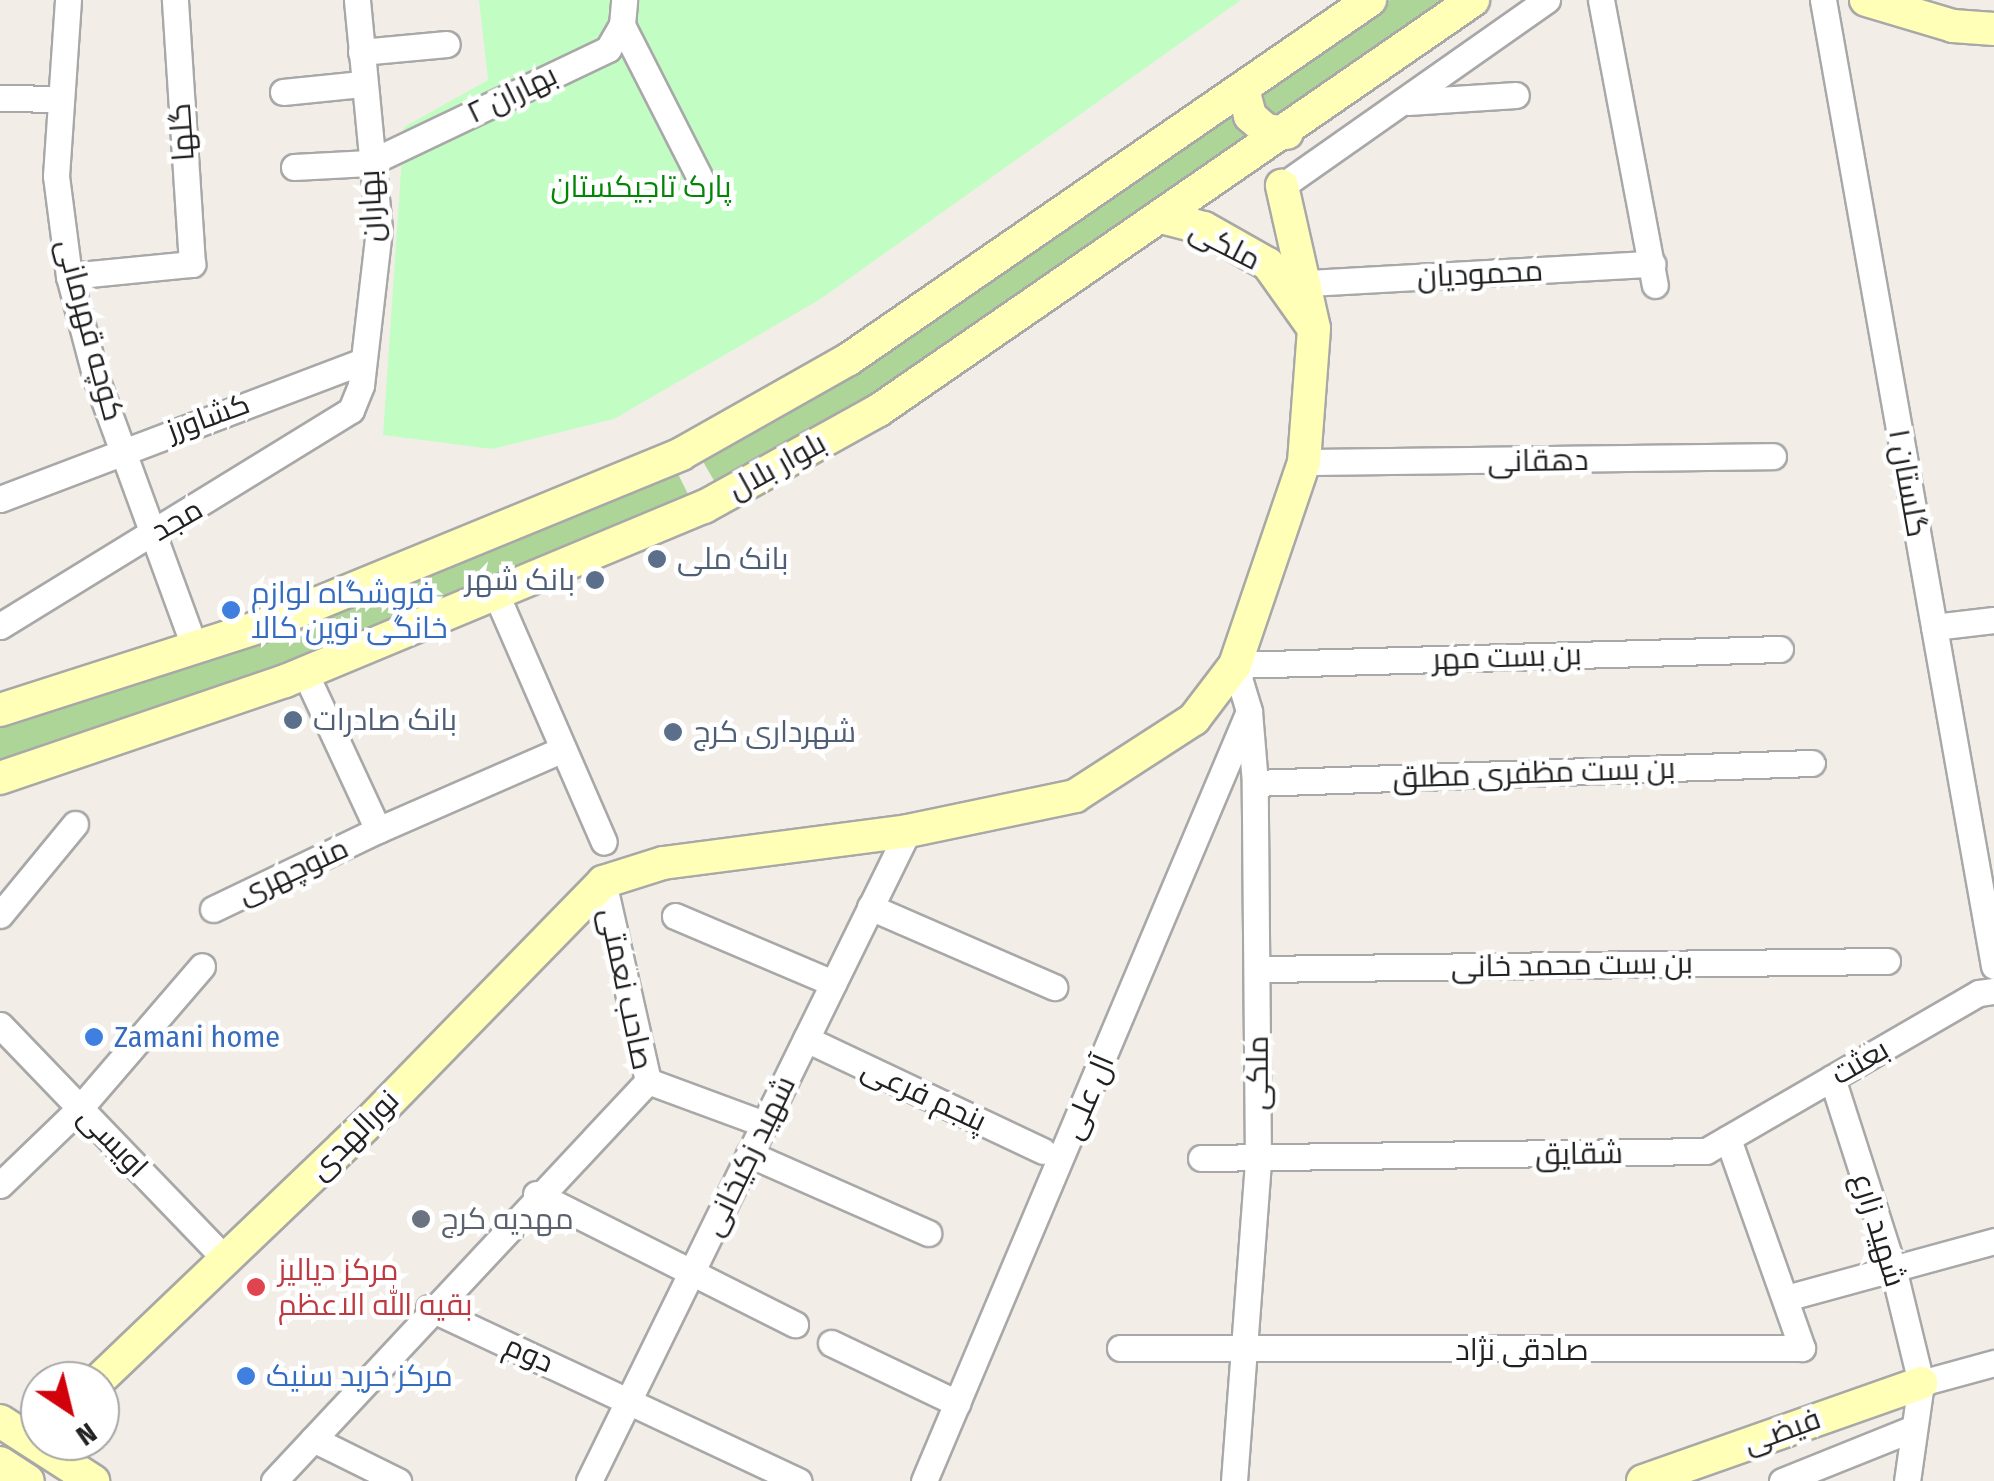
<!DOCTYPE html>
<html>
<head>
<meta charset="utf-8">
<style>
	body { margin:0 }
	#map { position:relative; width:1994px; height:1481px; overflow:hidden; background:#f2eee7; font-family:"Fira Sans Condensed",Cairo,sans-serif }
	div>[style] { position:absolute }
	.forest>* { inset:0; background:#add598 }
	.park>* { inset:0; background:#c2fec4 }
	.roads { filter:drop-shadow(2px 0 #a8a8a8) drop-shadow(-2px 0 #a8a8a8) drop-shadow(0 2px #a8a8a8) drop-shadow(0 -2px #a8a8a8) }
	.street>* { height:25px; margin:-12.5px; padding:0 12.5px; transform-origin:12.5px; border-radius:12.5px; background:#fff }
	.secondary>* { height:32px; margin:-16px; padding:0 16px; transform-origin:16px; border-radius:16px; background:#ffffb8 }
	.dots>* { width:28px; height:28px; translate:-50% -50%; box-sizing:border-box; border:5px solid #fff; border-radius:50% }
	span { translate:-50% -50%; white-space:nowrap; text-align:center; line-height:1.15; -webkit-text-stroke:9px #fff; paint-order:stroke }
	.street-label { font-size:30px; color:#212121 }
	.park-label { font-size:30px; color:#038608 }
	.service-label { font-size:30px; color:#4e5e75 }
	.left { translate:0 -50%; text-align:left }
	.right { translate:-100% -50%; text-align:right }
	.shop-label { font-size:30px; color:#366cbe }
	.worship-label { font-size:30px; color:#5b616d }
	.health-label { font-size:30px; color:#be3a42 }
	.north { position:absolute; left:20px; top:1361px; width:100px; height:100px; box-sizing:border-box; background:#fff; border:2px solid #a6a6a6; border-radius:50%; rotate:145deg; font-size:28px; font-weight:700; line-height:40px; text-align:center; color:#212121 }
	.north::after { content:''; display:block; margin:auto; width:35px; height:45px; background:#d2000b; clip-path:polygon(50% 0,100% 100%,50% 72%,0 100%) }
</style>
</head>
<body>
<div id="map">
	<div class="forest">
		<i style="clip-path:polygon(1390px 0,1445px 0,869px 401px,716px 484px,698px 453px,1158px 164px)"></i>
		<i style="clip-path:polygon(675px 468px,690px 498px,254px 678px,0 761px,0 726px,264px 643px)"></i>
	</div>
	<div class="park">
		<i style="clip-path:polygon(479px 0,1241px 0,819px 300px,614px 419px,492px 449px,383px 435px,404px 127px,488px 80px)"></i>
	</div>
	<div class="roads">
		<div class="street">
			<i style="left:68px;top:0;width:176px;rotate:93.9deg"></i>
			<i style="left:56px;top:176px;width:101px;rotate:82.6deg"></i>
			<i style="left:69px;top:276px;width:106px;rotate:75.2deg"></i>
			<i style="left:96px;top:378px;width:289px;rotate:69.9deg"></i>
			<i style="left:1601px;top:0;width:290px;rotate:79.3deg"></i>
			<i style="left:1823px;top:0;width:981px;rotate:79.96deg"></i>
			<i style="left:622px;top:25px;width:181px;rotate:63deg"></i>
			<i style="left:361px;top:52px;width:86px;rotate:-5.3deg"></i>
			<i style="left:283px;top:92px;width:79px;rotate:-5.8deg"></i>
			<i style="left:0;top:98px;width:61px;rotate:0.9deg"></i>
			<i style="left:1408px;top:102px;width:108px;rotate:-3.7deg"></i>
			<i style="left:294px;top:167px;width:75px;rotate:-3.1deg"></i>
			<i style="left:369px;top:163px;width:265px;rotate:-25.5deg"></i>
			<i style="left:608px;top:49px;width:28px;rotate:-60deg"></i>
			<i style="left:622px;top:25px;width:25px;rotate:-85deg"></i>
			<i style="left:1282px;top:186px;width:324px;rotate:-35.1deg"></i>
			<i style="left:69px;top:276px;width:124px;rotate:-5.6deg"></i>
			<i style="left:192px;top:264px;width:265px;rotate:-93.7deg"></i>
			<i style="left:1308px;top:283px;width:345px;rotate:-3.2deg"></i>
			<i style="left:1304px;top:462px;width:469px;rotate:-0.7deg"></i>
			<i style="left:0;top:499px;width:388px;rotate:-20.8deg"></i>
			<i style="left:496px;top:594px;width:270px;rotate:66.5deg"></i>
			<i style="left:0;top:626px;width:412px;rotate:-31.6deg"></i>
			<i style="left:351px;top:410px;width:27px;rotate:-68deg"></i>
			<i style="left:361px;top:385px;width:157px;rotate:-83.4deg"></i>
			<i style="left:379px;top:229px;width:230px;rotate:-95.5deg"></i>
			<i style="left:1934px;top:627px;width:60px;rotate:-6.7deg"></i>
			<i style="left:1255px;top:783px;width:557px;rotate:-2.06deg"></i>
			<i style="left:378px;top:830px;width:202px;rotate:-23.6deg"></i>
			<i style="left:870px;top:907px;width:201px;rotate:23.5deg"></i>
			<i style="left:213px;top:909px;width:183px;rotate:-25.6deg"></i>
			<i style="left:378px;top:830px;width:173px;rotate:-114.9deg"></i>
			<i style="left:0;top:915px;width:118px;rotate:-50.5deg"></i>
			<i style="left:675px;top:916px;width:172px;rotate:23deg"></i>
			<i style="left:1257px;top:969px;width:630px;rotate:-0.73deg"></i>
			<i style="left:0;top:1025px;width:326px;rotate:46.1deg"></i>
			<i style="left:806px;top:1039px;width:262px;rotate:25.3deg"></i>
			<i style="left:1832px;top:1078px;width:200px;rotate:72.2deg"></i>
			<i style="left:1893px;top:1268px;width:118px;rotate:76.3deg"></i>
			<i style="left:1921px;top:1383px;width:99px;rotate:98.1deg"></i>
			<i style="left:648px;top:1081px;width:124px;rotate:20.3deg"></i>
			<i style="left:749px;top:1154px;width:196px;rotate:23.8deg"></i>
			<i style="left:1201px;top:1158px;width:505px;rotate:-0.79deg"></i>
			<i style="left:1706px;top:1151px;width:315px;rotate:-30.1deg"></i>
			<i style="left:1979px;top:993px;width:15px;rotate:-8deg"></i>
			<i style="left:0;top:1185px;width:111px;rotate:-43.9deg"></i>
			<i style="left:80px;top:1108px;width:187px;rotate:-49.3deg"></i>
			<i style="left:536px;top:1194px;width:290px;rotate:26.7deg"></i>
			<i style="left:1786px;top:1298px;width:216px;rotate:-15.3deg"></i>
			<i style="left:429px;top:1308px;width:408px;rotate:25.1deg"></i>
			<i style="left:831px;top:1343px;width:140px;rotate:25.5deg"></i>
			<i style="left:1120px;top:1348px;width:682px"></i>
			<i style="left:1802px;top:1348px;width:222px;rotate:-109.5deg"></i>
			<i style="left:1921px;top:1383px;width:76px;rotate:-15.3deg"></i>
			<i style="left:313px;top:1439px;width:95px;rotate:26.3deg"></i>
			<i style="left:274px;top:1481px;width:548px;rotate:-46.92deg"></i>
			<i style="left:648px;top:1081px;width:204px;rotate:-102.7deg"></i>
			<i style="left:589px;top:1481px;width:724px;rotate:-63.86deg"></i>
			<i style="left:924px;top:1481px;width:830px;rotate:-67.11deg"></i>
			<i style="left:1234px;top:1481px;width:320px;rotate:-85.7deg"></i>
			<i style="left:1258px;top:1162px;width:379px;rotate:-90.5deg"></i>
			<i style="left:1255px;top:783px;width:72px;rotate:-94.8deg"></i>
			<i style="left:1249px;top:711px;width:48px;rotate:-106.9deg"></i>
			<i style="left:1235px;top:665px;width:545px;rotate:-1.68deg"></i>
			<i style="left:1782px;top:1481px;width:142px;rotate:-21.9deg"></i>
		</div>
		<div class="secondary">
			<i style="left:1866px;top:0;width:91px;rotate:16.6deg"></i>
			<i style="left:1953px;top:26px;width:41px;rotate:4.2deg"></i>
			<i style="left:1249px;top:84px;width:10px;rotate:119deg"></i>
			<i style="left:1244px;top:93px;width:24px;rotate:75deg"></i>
			<i style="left:1250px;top:116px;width:21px;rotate:41deg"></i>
			<i style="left:1266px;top:130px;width:21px;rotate:8deg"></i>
			<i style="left:1165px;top:218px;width:40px;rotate:14.4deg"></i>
			<i style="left:1204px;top:228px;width:73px;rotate:29.4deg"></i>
			<i style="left:1268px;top:264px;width:76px;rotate:54.6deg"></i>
			<i style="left:0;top:710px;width:278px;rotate:-17.8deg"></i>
			<i style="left:265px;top:625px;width:450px;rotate:-22.3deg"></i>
			<i style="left:681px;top:454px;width:193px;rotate:-29.5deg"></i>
			<i style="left:849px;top:359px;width:633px;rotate:-34.57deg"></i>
			<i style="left:0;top:778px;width:301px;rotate:-18.8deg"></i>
			<i style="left:285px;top:681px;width:454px;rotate:-22.6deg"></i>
			<i style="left:704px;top:507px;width:200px;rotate:-29deg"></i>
			<i style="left:879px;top:410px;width:722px;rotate:-34.61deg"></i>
			<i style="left:98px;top:1381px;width:381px;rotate:-43.7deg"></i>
			<i style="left:373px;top:1118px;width:330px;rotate:-45.7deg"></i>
			<i style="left:603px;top:882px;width:63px;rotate:-17.6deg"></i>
			<i style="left:663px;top:863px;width:247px;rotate:-7.4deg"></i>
			<i style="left:908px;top:831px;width:171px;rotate:-11.8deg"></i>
			<i style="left:1075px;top:796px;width:142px;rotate:-32.9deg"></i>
			<i style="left:1194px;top:719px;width:68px;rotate:-52.8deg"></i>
			<i style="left:1235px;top:665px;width:214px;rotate:-71.2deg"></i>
			<i style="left:1304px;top:462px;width:134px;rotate:-85.7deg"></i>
			<i style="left:1314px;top:328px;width:146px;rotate:-102.7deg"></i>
			<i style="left:0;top:1421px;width:111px;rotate:32.8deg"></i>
			<i style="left:0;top:1463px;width:33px;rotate:33deg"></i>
			<i style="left:1643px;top:1481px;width:295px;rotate:-19.4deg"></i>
		</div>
	</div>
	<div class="dots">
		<i style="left:657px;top:559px;background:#5c6f8a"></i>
		<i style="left:595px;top:580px;background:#5c6f8a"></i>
		<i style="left:231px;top:610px;background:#3f7fe0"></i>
		<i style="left:293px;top:720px;background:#5c6f8a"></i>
		<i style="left:673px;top:732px;background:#5c6f8a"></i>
		<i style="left:94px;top:1037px;background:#3f7fe0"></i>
		<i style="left:421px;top:1219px;background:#6b7280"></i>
		<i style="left:256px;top:1287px;background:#e0444e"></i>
		<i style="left:246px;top:1376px;background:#3f7fe0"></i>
	</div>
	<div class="street-label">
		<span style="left:512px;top:94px;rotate:-26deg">بهاران ۲</span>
		<span style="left:182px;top:132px;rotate:-94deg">گلها</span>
		<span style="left:371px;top:206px;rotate:-93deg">بهاران</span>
		<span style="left:1225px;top:245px;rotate:27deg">ملکی</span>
		<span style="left:1480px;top:274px;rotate:-3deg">محمودیان</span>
		<span style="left:90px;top:330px;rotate:75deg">کوچه قهرمانی</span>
		<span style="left:208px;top:417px;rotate:-20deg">کشاورز</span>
		<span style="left:1538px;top:461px;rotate:-1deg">دهقانی</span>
		<span style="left:777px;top:466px;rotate:-29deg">بلوار بلال</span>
		<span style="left:1908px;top:483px;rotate:80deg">گلستان ۱</span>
		<span style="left:177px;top:520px;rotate:-30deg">مجد</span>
		<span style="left:1507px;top:657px;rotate:-2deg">بن بست مهر</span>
		<span style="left:1534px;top:773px;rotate:-2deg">بن بست مظفری مطلق</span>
		<span style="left:293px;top:871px;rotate:-25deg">منوچهری</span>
		<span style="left:1572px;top:965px;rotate:-1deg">بن بست محمد خانی</span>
		<span style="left:626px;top:989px;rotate:78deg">صاحب نعمتی</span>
		<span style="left:1860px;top:1062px;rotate:-30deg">بعثت</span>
		<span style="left:1258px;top:1073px;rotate:-90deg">ملکی</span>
		<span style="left:924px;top:1095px;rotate:25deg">پنجم فرعی</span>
		<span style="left:1088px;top:1097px;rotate:-67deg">آل علی</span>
		<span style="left:354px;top:1135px;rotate:-45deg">نورالهدی</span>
		<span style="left:113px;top:1142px;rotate:46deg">اویسی</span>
		<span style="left:1579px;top:1154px;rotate:-1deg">شقایق</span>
		<span style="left:749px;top:1156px;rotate:-64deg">شهید زکیخانی</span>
		<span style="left:1879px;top:1230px;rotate:73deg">شهید زارع</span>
		<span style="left:1522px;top:1350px">صادقی نژاد</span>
		<span style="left:529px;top:1354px;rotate:24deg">دوم</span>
		<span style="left:1782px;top:1431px;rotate:-20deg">فیضی</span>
	</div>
	<div class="park-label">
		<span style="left:641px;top:187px">پارک تاجیکستان</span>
	</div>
	<div class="service-label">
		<span class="left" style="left:677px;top:559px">بانک ملی</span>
		<span class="right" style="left:575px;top:580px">بانک شهر</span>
		<span class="left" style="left:313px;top:720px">بانک صادرات</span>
		<span class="left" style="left:693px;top:732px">شهرداری کرج</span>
	</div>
	<div class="shop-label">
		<span class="left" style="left:251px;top:610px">فروشگاه لوازم<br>خانگی نوین کالا</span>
		<span class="left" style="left:114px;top:1037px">Zamani home</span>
		<span class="left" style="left:266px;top:1376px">مرکز خرید سنیک</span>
	</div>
	<div class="worship-label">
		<span class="left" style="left:441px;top:1219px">مهدیه کرج</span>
	</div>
	<div class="health-label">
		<span class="left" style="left:278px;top:1287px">مرکز دیالیز<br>بقیه الله الاعظم</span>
	</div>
	<div class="north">N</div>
</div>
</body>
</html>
